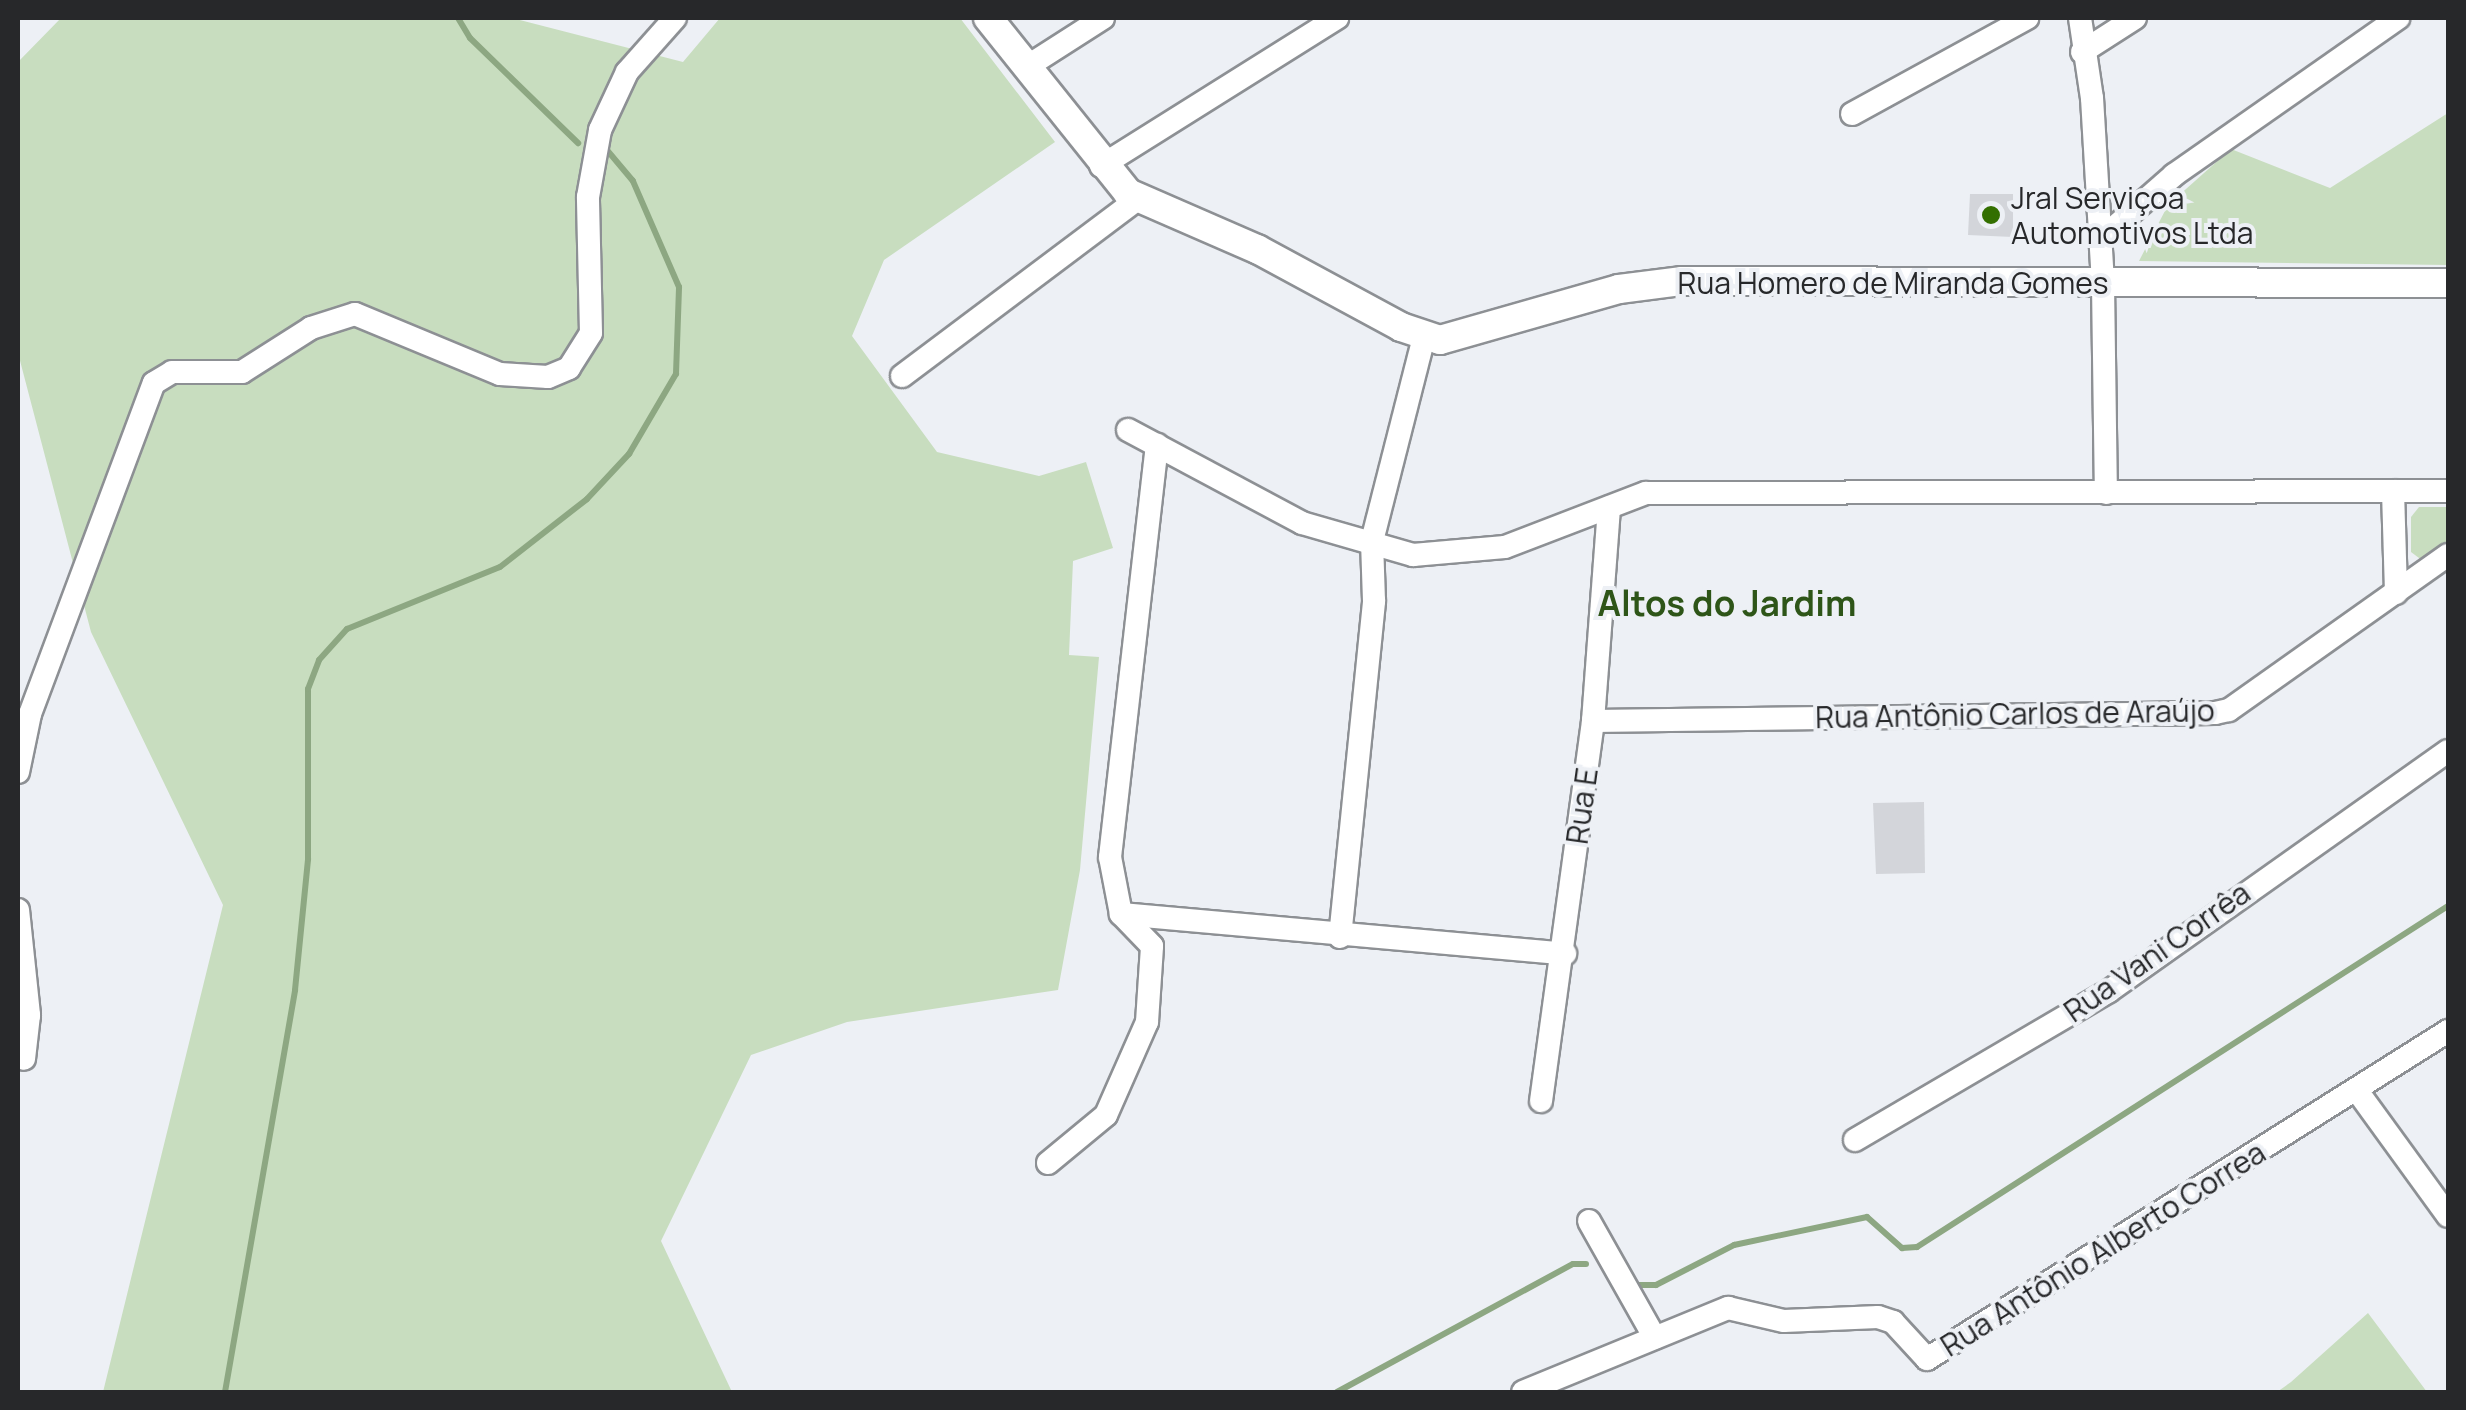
<!DOCTYPE html>
<html>
<head>
<meta charset="utf-8">
<style>
	body { margin:0 }
	#map { position:relative; width:2466px; height:1410px; overflow:hidden; background:#edf0f5; font-family:Manrope,sans-serif }
	div>[style] { position:absolute }
	.green>* { inset:0; background:#c8ddbf }
	.stream>* { height:6px; margin:-3px; padding:0 3px; transform-origin:3px; border-radius:3px; background:#8da782 }
	.building>* { inset:0; background:#d3d5da }
	.roads { filter:drop-shadow(2px 0 #8d9094) drop-shadow(-2px 0 #8d9094) drop-shadow(0 2px #8d9094) drop-shadow(0 -2px #8d9094) }
	.minor>* { height:22px; margin:-11px; padding:0 11px; transform-origin:11px; border-radius:11px; background:#fff }
	.tertiary>* { height:28px; margin:-14px; padding:0 14px; transform-origin:14px; border-radius:14px; background:#fff }
	.dots>* { width:28px; height:28px; translate:-50% -50%; box-sizing:border-box; border:5px solid #edf0f5; border-radius:50% }
	span { translate:-50% -50%; white-space:nowrap; text-align:center; line-height:1.15; -webkit-text-stroke:8px #edf0f5; paint-order:stroke }
	.poi-label { font-size:30px; color:#27282a }
	.left { translate:0 -50%; text-align:left }
	.street-label { font-size:30px; color:#27282a }
	.quarter-label { font-size:35px; color:#2e5518; font-weight:700 }
	.frame { position:absolute; inset:0; border:20px solid #27282a; pointer-events:none }
</style>
</head>
<body>
<div id="map">
	<div class="green">
		<i style="clip-path:polygon(61px 18px,512px 18px,683px 62px,720px 18px,960px 18px,1055px 142px,884px 260px,852px 336px,937px 452px,1039px 476px,1086px 462px,1113px 548px,1073px 561px,1069px 655px,1099px 657px,1080px 870px,1058px 990px,847px 1022px,751px 1055px,661px 1241px,732px 1392px,103px 1392px,223px 905px,91px 632px,18px 353px,18px 62px)"></i>
		<i style="clip-path:polygon(2448px 113px,2448px 265px,2139px 261px,2168px 205px,2231px 149px,2330px 188px)"></i>
		<i style="clip-path:polygon(2419px 507px,2448px 507px,2448px 545px,2423px 561px,2411px 552px,2411px 517px)"></i>
		<i style="clip-path:polygon(2368px 1313px,2427px 1392px,2277px 1392px,2291px 1382px)"></i>
	</div>
	<div class="stream">
		<i style="left:458px;top:18px;width:23px;rotate:59deg"></i>
		<i style="left:470px;top:38px;width:151px;rotate:44.2deg"></i>
		<i style="left:1639px;top:1285px;width:17px"></i>
		<i style="left:1656px;top:1285px;width:88px;rotate:-27.1deg"></i>
		<i style="left:1734px;top:1245px;width:136px;rotate:-11.9deg"></i>
		<i style="left:1867px;top:1217px;width:47px;rotate:41.5deg"></i>
		<i style="left:1902px;top:1248px;width:15px;rotate:-4deg"></i>
		<i style="left:1917px;top:1247px;width:631px;rotate:-32.71deg"></i>
		<i style="left:225px;top:1392px;width:408px;rotate:-80.1deg"></i>
		<i style="left:295px;top:990px;width:132px;rotate:-84.3deg"></i>
		<i style="left:308px;top:859px;width:170px;rotate:-90deg"></i>
		<i style="left:308px;top:689px;width:31px;rotate:-69deg"></i>
		<i style="left:319px;top:660px;width:42px;rotate:-47.9deg"></i>
		<i style="left:347px;top:629px;width:165px;rotate:-22.1deg"></i>
		<i style="left:500px;top:567px;width:110px;rotate:-38deg"></i>
		<i style="left:587px;top:499px;width:62px;rotate:-47deg"></i>
		<i style="left:629px;top:454px;width:93px;rotate:-59.6deg"></i>
		<i style="left:676px;top:374px;width:87px;rotate:-88deg"></i>
		<i style="left:679px;top:287px;width:116px;rotate:-113.5deg"></i>
		<i style="left:633px;top:181px;width:40px;rotate:-130deg"></i>
		<i style="left:1337px;top:1392px;width:268px;rotate:-28.5deg"></i>
		<i style="left:1573px;top:1264px;width:13px"></i>
	</div>
	<div class="building">
		<i style="clip-path:polygon(1970px 194px,2013px 194px,2013px 237px,1968px 235px)"></i>
		<i style="clip-path:polygon(1924px 802px,1925px 873px,1876px 874px,1873px 803px)"></i>
	</div>
	<div class="roads">
		<div class="minor">
			<i style="left:2080px;top:18px;width:81px;rotate:81.5deg"></i>
			<i style="left:2092px;top:98px;width:186px;rotate:86.6deg"></i>
			<i style="left:2103px;top:284px;width:209px;rotate:89.2deg"></i>
			<i style="left:2082px;top:52px;width:63px;rotate:-32.7deg"></i>
			<i style="left:1028px;top:66px;width:89px;rotate:-32.6deg"></i>
			<i style="left:1852px;top:114px;width:200px;rotate:-28.7deg"></i>
			<i style="left:1101px;top:166px;width:279px;rotate:-32.1deg"></i>
			<i style="left:2101px;top:239px;width:97px;rotate:-41.2deg"></i>
			<i style="left:2174px;top:175px;width:274px;rotate:-35deg"></i>
			<i style="left:902px;top:376px;width:295px;rotate:-36.9deg"></i>
			<i style="left:1128px;top:430px;width:197px;rotate:28.1deg"></i>
			<i style="left:1302px;top:523px;width:116px;rotate:16.1deg"></i>
			<i style="left:1413px;top:555px;width:92px;rotate:-5deg"></i>
			<i style="left:1505px;top:547px;width:151px;rotate:-21deg"></i>
			<i style="left:1646px;top:493px;width:802px;rotate:-0.14deg"></i>
			<i style="left:2393px;top:491px;width:102px;rotate:88.3deg"></i>
			<i style="left:1593px;top:721px;width:622px;rotate:-0.74deg"></i>
			<i style="left:2215px;top:713px;width:14px;rotate:-12deg"></i>
			<i style="left:2229px;top:710px;width:268px;rotate:-35.3deg"></i>
			<i style="left:18px;top:772px;width:59px;rotate:-78.3deg"></i>
			<i style="left:30px;top:714px;width:353px;rotate:-69.5deg"></i>
			<i style="left:154px;top:383px;width:21px;rotate:-31deg"></i>
			<i style="left:172px;top:372px;width:70px"></i>
			<i style="left:242px;top:372px;width:82px;rotate:-32.5deg"></i>
			<i style="left:311px;top:328px;width:46px;rotate:-17.7deg"></i>
			<i style="left:355px;top:314px;width:157px;rotate:22.5deg"></i>
			<i style="left:500px;top:374px;width:48px;rotate:3.6deg"></i>
			<i style="left:548px;top:377px;width:23px;rotate:-23deg"></i>
			<i style="left:569px;top:368px;width:41px;rotate:-57.8deg"></i>
			<i style="left:591px;top:333px;width:136px;rotate:-91.3deg"></i>
			<i style="left:588px;top:197px;width:68px;rotate:-79.8deg"></i>
			<i style="left:600px;top:130px;width:64px;rotate:-65deg"></i>
			<i style="left:627px;top:72px;width:72px;rotate:-48.4deg"></i>
			<i style="left:18px;top:910px;width:106px;rotate:84deg"></i>
			<i style="left:29px;top:1015px;width:44px;rotate:96.5deg"></i>
			<i style="left:1121px;top:914px;width:446px;rotate:5.1deg"></i>
			<i style="left:1340px;top:937px;width:338px;rotate:-84.2deg"></i>
			<i style="left:1374px;top:601px;width:60px;rotate:-91.9deg"></i>
			<i style="left:1372px;top:541px;width:211px;rotate:-75.7deg"></i>
			<i style="left:2358px;top:1092px;width:153px;rotate:54deg"></i>
			<i style="left:1541px;top:1101px;width:384px;rotate:-82.2deg"></i>
			<i style="left:1593px;top:721px;width:214px;rotate:-85.7deg"></i>
			<i style="left:1855px;top:1140px;width:294px;rotate:-30.4deg"></i>
			<i style="left:2109px;top:991px;width:415px;rotate:-35.3deg"></i>
			<i style="left:1048px;top:1163px;width:75px;rotate:-39.6deg"></i>
			<i style="left:1106px;top:1115px;width:102px;rotate:-66.2deg"></i>
			<i style="left:1147px;top:1022px;width:76px;rotate:-86.2deg"></i>
			<i style="left:1152px;top:946px;width:45px;rotate:-134.1deg"></i>
			<i style="left:1121px;top:914px;width:58px;rotate:-100.9deg"></i>
			<i style="left:1110px;top:857px;width:415px;rotate:-83.5deg"></i>
			<i style="left:1589px;top:1221px;width:134px;rotate:60.6deg"></i>
			<i style="left:1523px;top:1392px;width:222px;rotate:-22.3deg"></i>
			<i style="left:1728px;top:1308px;width:57px;rotate:13.1deg"></i>
			<i style="left:1784px;top:1321px;width:94px;rotate:-2.4deg"></i>
			<i style="left:1878px;top:1317px;width:16px;rotate:18deg"></i>
			<i style="left:1893px;top:1322px;width:50px;rotate:47.4deg"></i>
			<i style="left:1927px;top:1359px;width:616px;rotate:-32.19deg"></i>
		</div>
		<div class="tertiary">
			<i style="left:988px;top:18px;width:224px;rotate:51.3deg"></i>
			<i style="left:1128px;top:193px;width:141px;rotate:23.5deg"></i>
			<i style="left:1257px;top:249px;width:164px;rotate:28.4deg"></i>
			<i style="left:1401px;top:327px;width:41px;rotate:18.4deg"></i>
			<i style="left:1440px;top:340px;width:186px;rotate:-15.9deg"></i>
			<i style="left:1619px;top:289px;width:64px;rotate:-7.2deg"></i>
			<i style="left:1682px;top:281px;width:766px;rotate:0.15deg"></i>
		</div>
	</div>
	<div class="dots">
		<i style="left:1991px;top:215px;background:#336f00"></i>
	</div>
	<div class="poi-label">
		<span class="left" style="left:2011px;top:215px">Jral Serviçoa<br>Automotivos Ltda</span>
	</div>
	<div class="street-label">
		<span style="left:1893px;top:283px">Rua Homero de Miranda Gomes</span>
		<span style="left:2015px;top:714px;rotate:-1deg">Rua Antônio Carlos de Araújo</span>
		<span style="left:1582px;top:806px;rotate:-82deg">Rua E</span>
		<span style="left:2157px;top:952px;rotate:-35deg">Rua Vani Corrêa</span>
		<span style="left:2103px;top:1249px;rotate:-32deg">Rua Antônio Alberto Correa</span>
	</div>
	<div class="quarter-label">
		<span style="left:1727px;top:603px">Altos do Jardim</span>
	</div>
	<div class="frame"></div>
</div>
</body>
</html>
